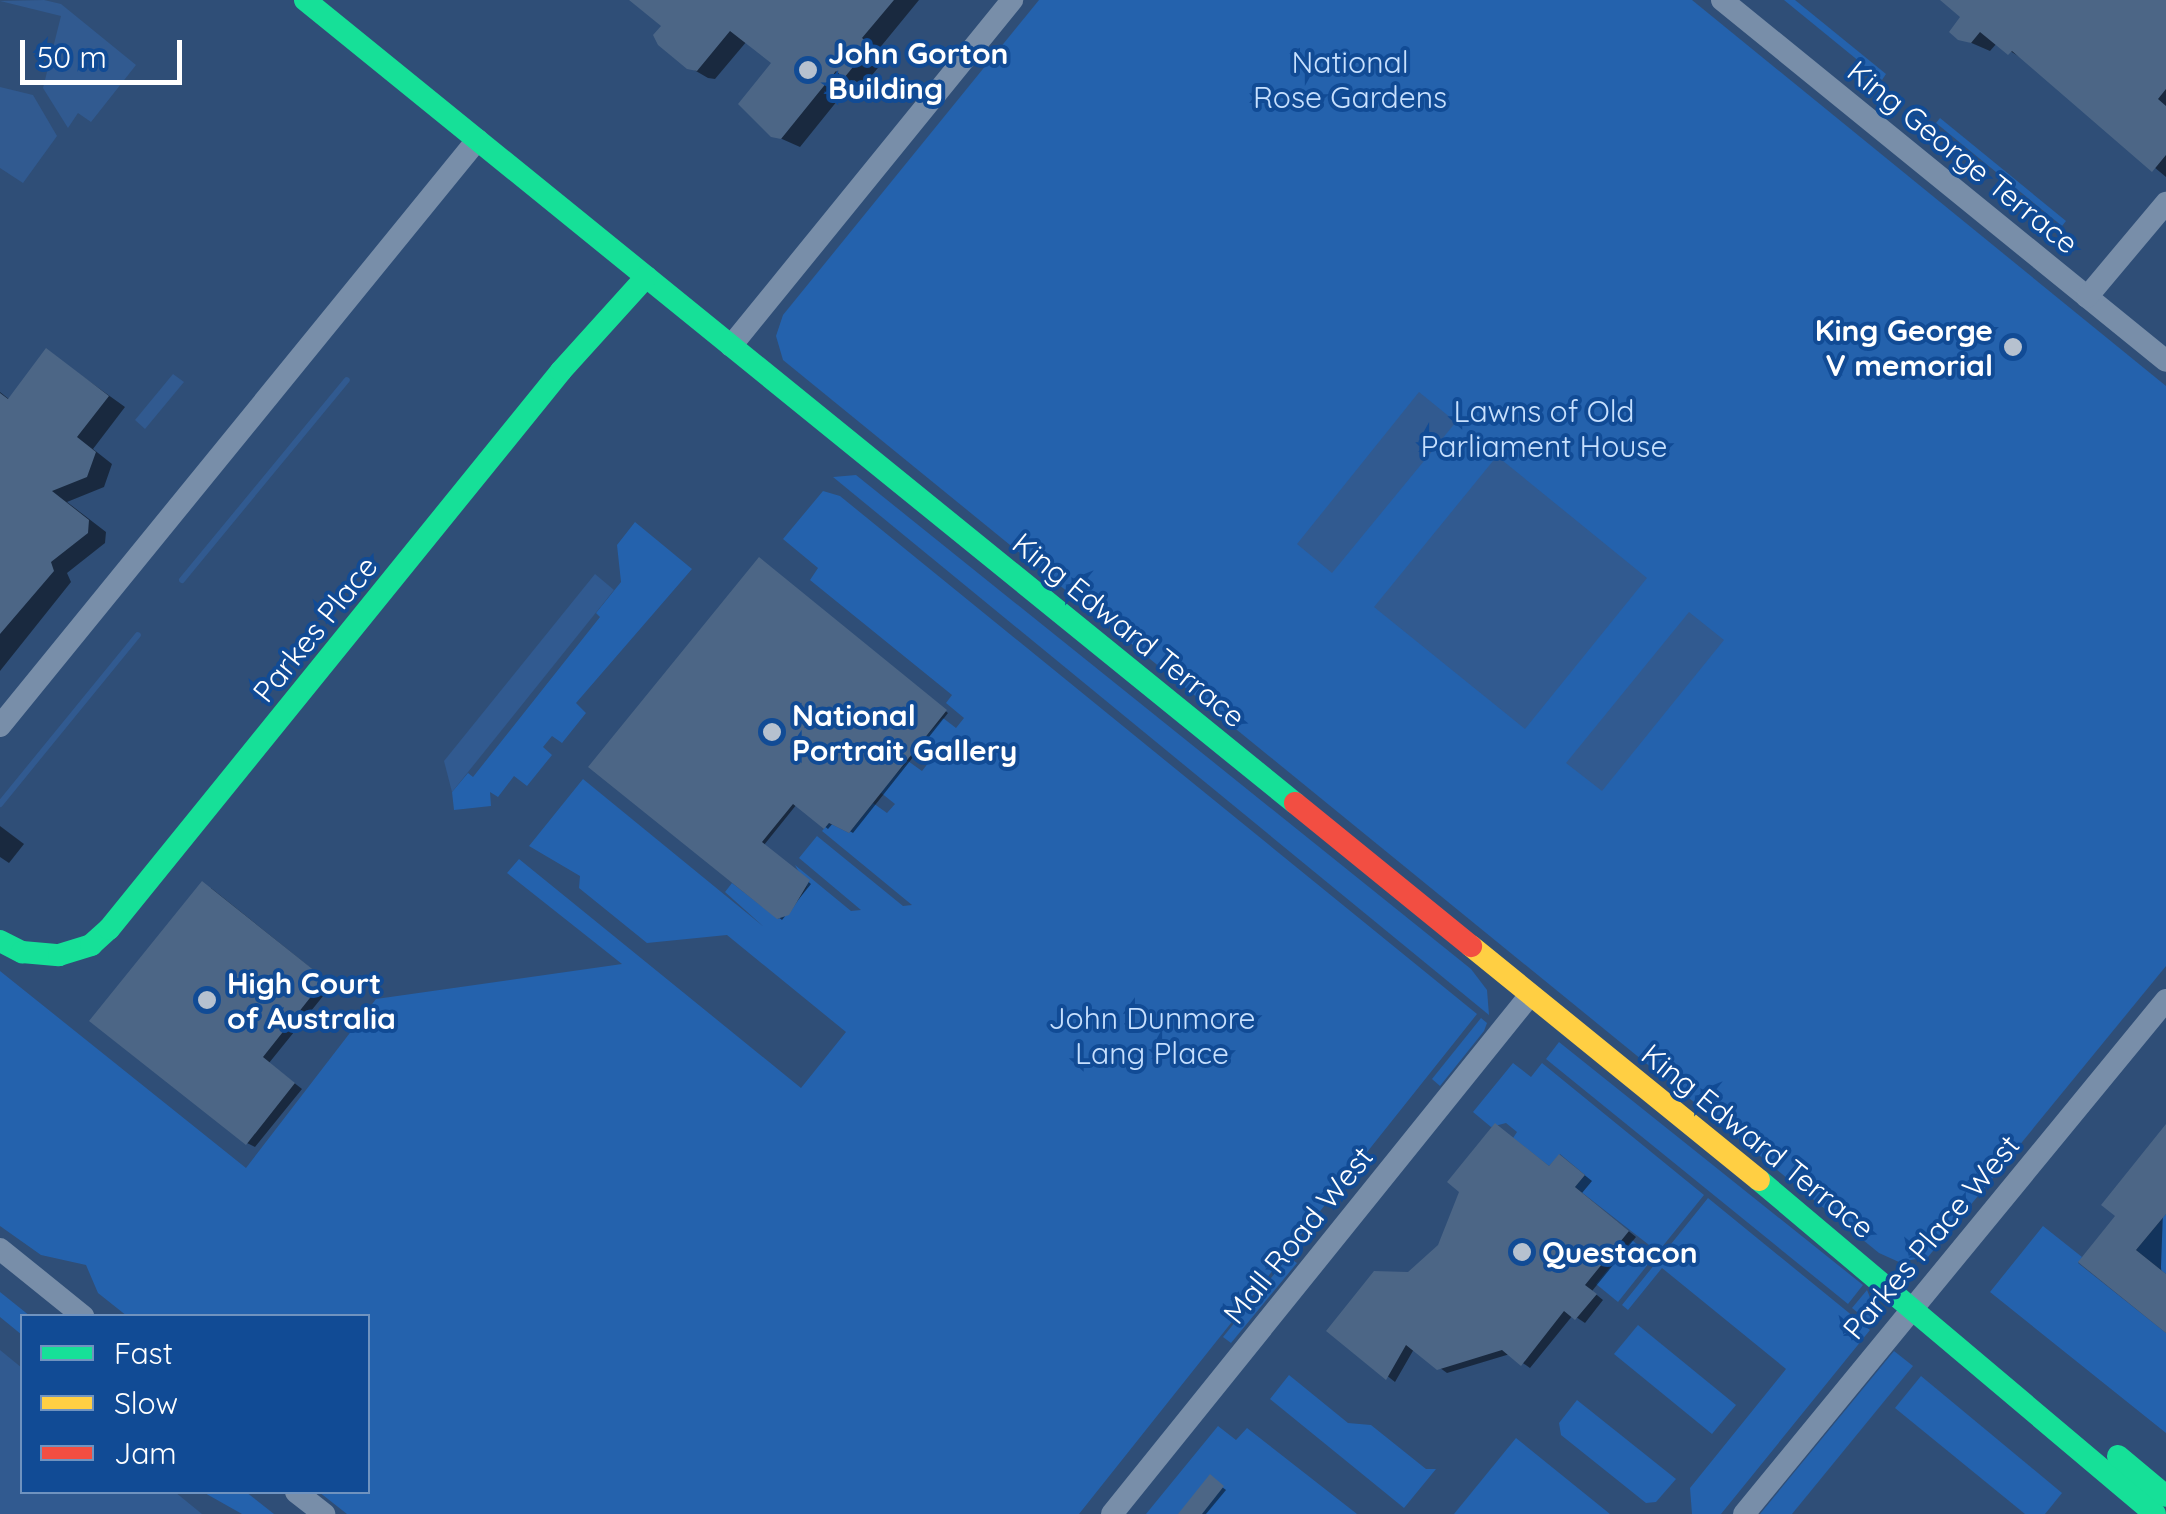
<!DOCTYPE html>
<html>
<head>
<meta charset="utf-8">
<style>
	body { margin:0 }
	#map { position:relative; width:2166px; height:1514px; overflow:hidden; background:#2f4e77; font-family:Quicksand,sans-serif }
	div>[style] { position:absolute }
	.green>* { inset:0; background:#2462ad }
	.water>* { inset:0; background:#315a90 }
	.shadow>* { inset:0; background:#0007 }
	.stream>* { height:6px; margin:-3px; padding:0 3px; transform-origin:3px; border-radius:3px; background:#315a90 }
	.building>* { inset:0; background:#4c6686 }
	.street>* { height:22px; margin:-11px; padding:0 11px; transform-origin:11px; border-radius:11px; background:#788ea9 }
	.fast>* { height:22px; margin:-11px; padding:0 11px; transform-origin:11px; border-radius:11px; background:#16e098 }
	.slow>* { height:22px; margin:-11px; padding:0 11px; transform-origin:11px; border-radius:11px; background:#ffcf43 }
	.jam>* { height:22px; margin:-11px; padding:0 11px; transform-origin:11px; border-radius:11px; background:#f24e42 }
	.dots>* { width:28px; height:28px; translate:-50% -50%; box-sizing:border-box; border:5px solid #114b95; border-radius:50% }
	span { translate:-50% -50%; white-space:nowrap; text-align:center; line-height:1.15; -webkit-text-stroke:8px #114b95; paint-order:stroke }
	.poi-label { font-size:30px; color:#fff; font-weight:700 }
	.left { translate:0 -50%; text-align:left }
	.right { translate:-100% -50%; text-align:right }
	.park-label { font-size:30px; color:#c7e0fe }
	.street-label { font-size:30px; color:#fff }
	.legend { position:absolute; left:20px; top:1314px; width:350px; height:180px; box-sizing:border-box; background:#114b95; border:2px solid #7093bf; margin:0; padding:12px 18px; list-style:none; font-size:30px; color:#fff }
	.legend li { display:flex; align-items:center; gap:20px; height:50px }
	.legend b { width:50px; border:2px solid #7093bf }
	.scale { position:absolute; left:20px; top:40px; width:162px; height:45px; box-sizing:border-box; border:5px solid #fff; border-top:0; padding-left:12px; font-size:30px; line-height:35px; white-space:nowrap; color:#fff; -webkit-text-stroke:8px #114b95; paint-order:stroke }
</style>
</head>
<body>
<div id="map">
	<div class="green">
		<i style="clip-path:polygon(1039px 0,1692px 0,2166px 386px,2166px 966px,1928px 1257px,1899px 1262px,1879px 1253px,783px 360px,776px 336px,783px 315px)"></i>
		<i style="clip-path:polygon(1784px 0,1795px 0,1886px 74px,1882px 80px)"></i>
		<i style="clip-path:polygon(1940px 118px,2066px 221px,2062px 226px,1936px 123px)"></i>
		<i style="clip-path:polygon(856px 475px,1471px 969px,1487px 990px,1489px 1015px,833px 477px)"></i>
		<i style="clip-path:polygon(823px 491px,840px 496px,1477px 1014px,1079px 1514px,347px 1514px,319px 1492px,368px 1492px,368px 1316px,127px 1316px,98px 1293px,86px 1265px,41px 1255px,0 1226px,0 971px,246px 1168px,376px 999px,622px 964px,507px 873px,519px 859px,801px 1088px,846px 1032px,727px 935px,647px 943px,579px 888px,580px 876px,529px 846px,583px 779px,764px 927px,725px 892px,732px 883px,778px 919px,789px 914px,807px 887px,795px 865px,851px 911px,861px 910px,799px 858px,817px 836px,903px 906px,912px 905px,822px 831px,829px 823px,849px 833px,873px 803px,887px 813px,895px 804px,880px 792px,908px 761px,922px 771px,929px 762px,914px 750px,943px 718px,956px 728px,964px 718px,946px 703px,952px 695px,810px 580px,818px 568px,783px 539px)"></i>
		<i style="clip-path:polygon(635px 522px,692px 569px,576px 703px,586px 713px,562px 743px,552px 736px,543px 747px,552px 755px,527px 786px,514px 776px,498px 797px,490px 792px,491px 806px,454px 810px,452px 792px,468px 773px,473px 777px,600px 617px,596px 613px,621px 582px,617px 545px)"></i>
		<i style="clip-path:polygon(1481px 1018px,1487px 1023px,1484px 1031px,1440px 1086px,1432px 1079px)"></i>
		<i style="clip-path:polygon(1559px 1042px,1863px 1285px,1848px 1304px,1546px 1059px)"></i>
		<i style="clip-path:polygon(1513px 1063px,1531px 1077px,1542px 1063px,1704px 1195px,1658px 1252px,1575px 1187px,1585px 1175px,1560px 1154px,1549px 1166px,1513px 1138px,1517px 1132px,1506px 1123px,1491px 1127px,1473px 1112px)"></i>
		<i style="clip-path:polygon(1708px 1198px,1870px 1330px,1721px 1514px,1692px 1514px,1690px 1488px,1786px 1369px,1662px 1268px,1628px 1310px,1622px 1305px)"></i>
		<i style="clip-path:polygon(2166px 1214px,2166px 1274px,2136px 1250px)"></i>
		<i style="clip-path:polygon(2043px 1226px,2082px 1257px,2078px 1263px,2166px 1333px,2166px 1433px,1990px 1292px)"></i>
		<i style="clip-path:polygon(1632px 1240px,1653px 1258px,1618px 1302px,1596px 1284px)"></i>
		<i style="clip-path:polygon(1288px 1257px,1297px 1263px,1231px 1343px,1223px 1337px)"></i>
		<i style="clip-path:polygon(1867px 1290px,1873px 1305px,1872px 1324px,1852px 1308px)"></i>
		<i style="clip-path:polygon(0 1292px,30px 1316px,22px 1316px,22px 1335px,0 1317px)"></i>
		<i style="clip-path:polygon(1638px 1325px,1736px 1405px,1712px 1434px,1614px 1354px)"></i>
		<i style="clip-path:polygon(1894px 1351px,1913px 1366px,1792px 1514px,1760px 1514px)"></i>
		<i style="clip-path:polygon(1289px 1375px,1348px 1423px,1371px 1425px,1426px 1469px,1436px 1469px,1404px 1508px,1270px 1399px)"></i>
		<i style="clip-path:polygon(1921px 1376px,2062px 1493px,2045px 1514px,2025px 1514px,1895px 1408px)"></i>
		<i style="clip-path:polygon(1577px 1400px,1676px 1479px,1656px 1502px,1646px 1503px,1561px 1435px,1559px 1423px)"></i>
		<i style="clip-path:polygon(1218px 1426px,1236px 1440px,1247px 1428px,1357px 1514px,1146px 1514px)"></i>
		<i style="clip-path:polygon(1516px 1438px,1610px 1514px,1454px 1514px)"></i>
		<i style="clip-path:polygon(203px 1492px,246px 1492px,274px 1514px,242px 1514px)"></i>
	</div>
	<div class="water">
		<i style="clip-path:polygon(44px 0,61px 4px,136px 65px,91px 122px,78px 113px,68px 128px,43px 88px,61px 16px,0 1px)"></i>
		<i style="clip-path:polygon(0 87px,33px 95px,57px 136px,23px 183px,0 168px)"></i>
		<i style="clip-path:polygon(173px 374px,184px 382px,145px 429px,135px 420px)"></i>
		<i style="clip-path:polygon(1419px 392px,1456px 422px,1332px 573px,1297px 544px)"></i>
		<i style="clip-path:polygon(1497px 456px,1647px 578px,1525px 729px,1374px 607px)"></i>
		<i style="clip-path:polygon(595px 574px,614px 590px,452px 792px,444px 761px)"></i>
		<i style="clip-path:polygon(1689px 612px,1724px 640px,1602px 791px,1566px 763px)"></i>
		<i style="clip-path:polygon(0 1350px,22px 1368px,22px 1492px,175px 1492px,202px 1514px,0 1514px)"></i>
	</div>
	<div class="shadow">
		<i style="clip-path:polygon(633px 0,919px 0,878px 50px,887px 57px,863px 86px,854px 80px,800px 147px,773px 135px,774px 63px,747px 41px,715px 79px,708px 78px,689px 67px,665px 26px)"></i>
		<i style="clip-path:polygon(1944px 0,2166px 0,2166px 177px,2028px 62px,1997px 43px,1990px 51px,1960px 38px,1964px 16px)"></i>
		<i style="clip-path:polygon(47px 351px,125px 407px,93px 449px,112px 464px,104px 487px,67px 502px,106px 532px,105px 543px,67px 573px,71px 582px,0 671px,0 392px,10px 400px)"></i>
		<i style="clip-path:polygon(759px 561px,948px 713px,853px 833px,834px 822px,828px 829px,797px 804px,764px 845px,811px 884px,782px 920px,592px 767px)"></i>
		<i style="clip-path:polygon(0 826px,24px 844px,9px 863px,0 857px)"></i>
		<i style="clip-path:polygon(211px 888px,332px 985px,269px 1063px,302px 1089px,255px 1147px,247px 1143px)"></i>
		<i style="clip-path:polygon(2166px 1128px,2161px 1267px,2166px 1330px,2118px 1215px)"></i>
		<i style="clip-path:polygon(1567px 1161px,1592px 1181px,1582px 1193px,1636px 1237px,1592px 1291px,1603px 1300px,1585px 1323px,1573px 1315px,1530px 1368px,1510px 1354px,1447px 1373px,1414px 1349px,1395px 1382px,1329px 1330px)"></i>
		<i style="clip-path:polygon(1210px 1478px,1226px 1490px,1206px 1514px,1181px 1514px)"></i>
	</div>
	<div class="stream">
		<i style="left:182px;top:580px;width:259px;rotate:-50.5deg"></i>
		<i style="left:0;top:804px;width:218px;rotate:-50.8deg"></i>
	</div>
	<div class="building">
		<i style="clip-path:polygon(629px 0,894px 0,862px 38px,871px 45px,844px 78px,836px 71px,781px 139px,771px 137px,738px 104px,771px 63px,730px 31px,697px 71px,687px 69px,658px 45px,653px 35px,661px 26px)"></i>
		<i style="clip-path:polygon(1940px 0,2166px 0,2166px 89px,2158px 99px,2166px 106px,2166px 155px,2152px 172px,2012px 51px,2008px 55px,1980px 32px,1971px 43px,1958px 40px,1949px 32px,1960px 17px)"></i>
		<i style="clip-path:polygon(46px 348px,109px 396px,77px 437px,96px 452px,87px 477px,52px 491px,89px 520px,88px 533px,51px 562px,54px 571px,0 634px,0 393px,8px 399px)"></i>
		<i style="clip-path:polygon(759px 557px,947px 710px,849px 833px,829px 823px,824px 829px,793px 804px,762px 842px,810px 880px,789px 915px,777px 919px,588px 767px)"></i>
		<i style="clip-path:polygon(202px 881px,325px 979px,263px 1057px,295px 1083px,246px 1145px,89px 1021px)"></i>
		<i style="clip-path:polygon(1495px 1123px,1549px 1166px,1559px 1154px,1585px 1175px,1575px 1187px,1629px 1231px,1585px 1285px,1597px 1294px,1575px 1320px,1564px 1311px,1521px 1366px,1502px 1350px,1437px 1370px,1406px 1345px,1386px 1380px,1326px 1331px,1374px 1271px,1408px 1272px,1438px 1245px,1459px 1192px,1447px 1182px)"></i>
		<i style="clip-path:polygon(2166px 1124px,2166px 1214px,2136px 1250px,2166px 1274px,2166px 1333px,2078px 1262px,2115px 1216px,2101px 1205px)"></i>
		<i style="clip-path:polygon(1210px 1474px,1224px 1486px,1202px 1514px,1178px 1514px)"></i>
	</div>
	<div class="street">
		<i style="left:1722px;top:0;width:572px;rotate:39.11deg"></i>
		<i style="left:2087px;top:297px;width:123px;rotate:-50deg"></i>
		<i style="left:731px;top:346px;width:446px;rotate:-50.9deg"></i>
		<i style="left:0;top:726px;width:756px;rotate:-50.85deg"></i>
		<i style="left:0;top:1249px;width:107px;rotate:38.9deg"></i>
		<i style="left:296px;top:1492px;width:36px;rotate:38deg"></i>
		<i style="left:1112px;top:1514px;width:666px;rotate:-51.15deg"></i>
		<i style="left:1744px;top:1514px;width:665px;rotate:-50.61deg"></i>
	</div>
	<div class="fast">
		<i style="left:305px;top:0;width:1275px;rotate:39.05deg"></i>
		<i style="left:0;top:941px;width:25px;rotate:27deg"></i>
		<i style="left:22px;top:952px;width:37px;rotate:5deg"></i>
		<i style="left:59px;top:955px;width:34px;rotate:-17deg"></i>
		<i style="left:91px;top:945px;width:24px;rotate:-42deg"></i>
		<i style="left:109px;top:929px;width:718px;rotate:-50.99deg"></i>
		<i style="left:561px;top:371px;width:127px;rotate:-47.9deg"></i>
		<i style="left:1759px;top:1180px;width:518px;rotate:40.15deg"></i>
		<i style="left:2118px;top:1456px;width:62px;rotate:39.8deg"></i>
	</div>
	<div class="slow">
		<i style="left:1471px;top:946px;width:371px;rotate:39.1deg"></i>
	</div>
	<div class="jam">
		<i style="left:1295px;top:803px;width:227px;rotate:39.1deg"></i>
	</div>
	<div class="dots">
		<i style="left:808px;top:70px;background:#b6c1cf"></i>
		<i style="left:2013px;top:347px;background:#b6c1cf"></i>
		<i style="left:772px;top:732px;background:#b6c1cf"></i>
		<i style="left:207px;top:1000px;background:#b6c1cf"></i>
		<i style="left:1522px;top:1252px;background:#b6c1cf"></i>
	</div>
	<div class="poi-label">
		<span class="left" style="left:828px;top:70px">John Gorton<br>Building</span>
		<span class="right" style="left:1993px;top:347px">King George<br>V memorial</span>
		<span class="left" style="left:792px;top:732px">National<br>Portrait Gallery</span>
		<span class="left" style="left:227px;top:1000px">High Court<br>of Australia</span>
		<span class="left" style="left:1542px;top:1252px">Questacon</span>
	</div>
	<div class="park-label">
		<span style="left:1350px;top:79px">National<br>Rose Gardens</span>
		<span style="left:1544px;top:428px">Lawns of Old<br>Parliament House</span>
		<span style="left:1152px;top:1035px">John Dunmore<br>Lang Place</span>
	</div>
	<div class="street-label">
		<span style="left:1963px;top:157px;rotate:39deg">King George Terrace</span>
		<span style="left:315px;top:629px;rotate:-51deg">Parkes Place</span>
		<span style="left:1129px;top:630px;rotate:39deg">King Edward Terrace</span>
		<span style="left:1758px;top:1141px;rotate:39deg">King Edward Terrace</span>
		<span style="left:1298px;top:1235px;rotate:-51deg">Mall Road West</span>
		<span style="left:1931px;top:1237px;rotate:-50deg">Parkes Place West</span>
	</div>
	<ul class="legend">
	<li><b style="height:12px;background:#16e098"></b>Fast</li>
	<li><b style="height:12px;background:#ffcf43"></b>Slow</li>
	<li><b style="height:12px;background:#f24e42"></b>Jam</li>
	</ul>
	<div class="scale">50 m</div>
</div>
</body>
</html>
